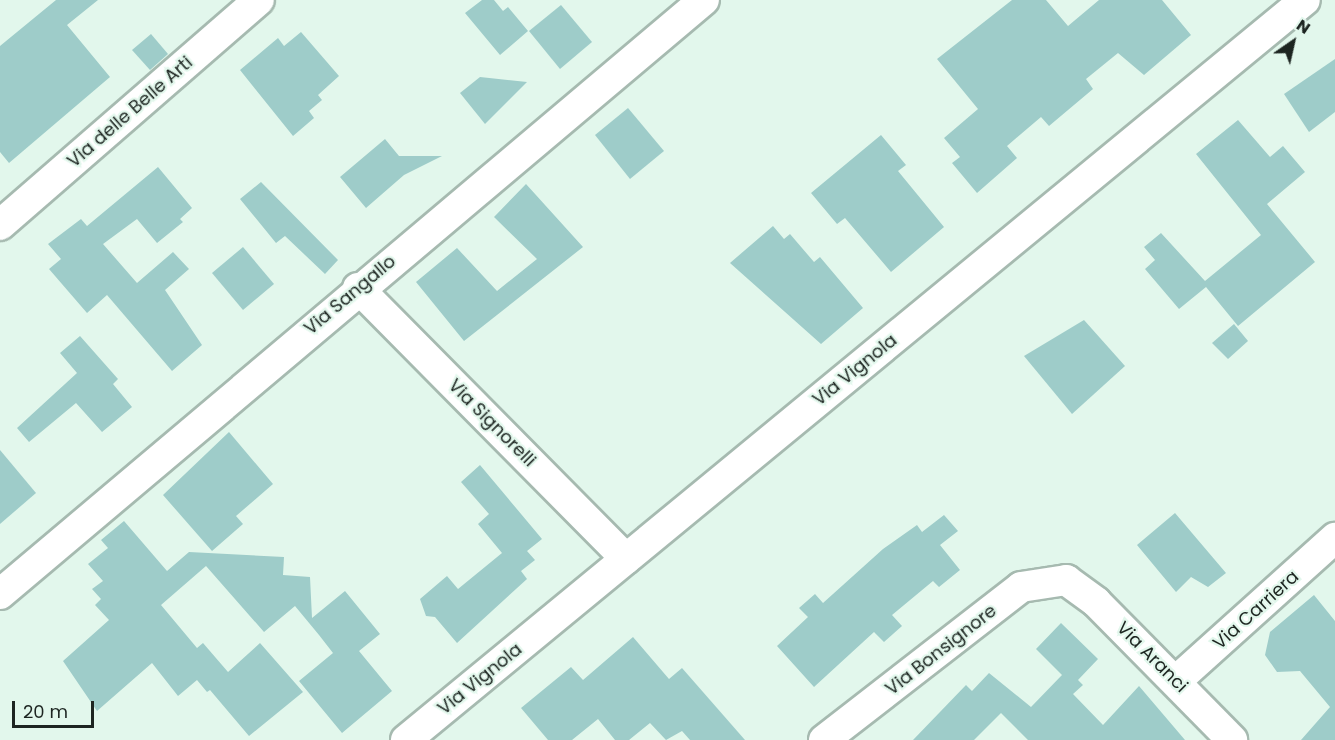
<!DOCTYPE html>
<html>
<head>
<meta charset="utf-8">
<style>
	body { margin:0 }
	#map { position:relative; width:1335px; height:740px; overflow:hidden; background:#e2f7ec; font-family:Poppins,sans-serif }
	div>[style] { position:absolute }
	.building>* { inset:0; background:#9eccc9 }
	.roads { filter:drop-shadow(2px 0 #a6bab0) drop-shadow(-2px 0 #a6bab0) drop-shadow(0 2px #a6bab0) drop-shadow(0 -2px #a6bab0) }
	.minor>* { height:30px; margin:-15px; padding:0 15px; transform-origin:15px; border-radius:15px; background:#fff }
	span { translate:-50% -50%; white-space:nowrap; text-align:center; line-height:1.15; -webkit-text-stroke:4.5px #e2f7ec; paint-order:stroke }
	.street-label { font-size:18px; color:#1d2521 }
	.north { position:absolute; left:1263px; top:12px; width:60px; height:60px; -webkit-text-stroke:4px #e2f7ec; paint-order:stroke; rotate:34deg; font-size:16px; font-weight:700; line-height:24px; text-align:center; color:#1d2521 }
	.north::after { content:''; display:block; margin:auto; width:21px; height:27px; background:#1d2521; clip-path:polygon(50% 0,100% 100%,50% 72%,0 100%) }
	.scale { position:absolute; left:12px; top:701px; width:82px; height:27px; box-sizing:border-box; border:3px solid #1d2521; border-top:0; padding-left:8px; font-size:18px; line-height:21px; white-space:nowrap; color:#1d2521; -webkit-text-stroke:4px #e2f7ec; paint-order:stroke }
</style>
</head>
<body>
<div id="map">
	<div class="building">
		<i style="clip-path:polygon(56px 0,98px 0,67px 25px,110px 77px,9px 163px,0 152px,0 46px)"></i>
		<i style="clip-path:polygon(482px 0,494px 0,503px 11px,508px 7px,528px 31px,500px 55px,465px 13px)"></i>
		<i style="clip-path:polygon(1012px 0,1046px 0,1068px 26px,1099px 0,1162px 0,1191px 35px,1144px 75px,1118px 53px,1086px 79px,1093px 89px,1049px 126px,1041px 117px,1007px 146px,1017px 158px,977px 193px,952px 163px,960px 157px,944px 138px,978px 109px,937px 59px)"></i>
		<i style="clip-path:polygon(561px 5px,592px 42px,560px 69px,529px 31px)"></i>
		<i style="clip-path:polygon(301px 32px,339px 76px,318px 95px,322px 100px,309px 111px,314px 118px,293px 136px,240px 70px,278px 38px,284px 46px)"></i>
		<i style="clip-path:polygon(151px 34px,168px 54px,150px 70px,132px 50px)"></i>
		<i style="clip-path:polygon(1335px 59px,1335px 112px,1309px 132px,1284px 94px)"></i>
		<i style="clip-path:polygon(480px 77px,527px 82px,485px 124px,460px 93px)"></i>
		<i style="clip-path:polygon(628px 108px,664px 151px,630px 179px,595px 135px)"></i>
		<i style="clip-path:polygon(1238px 120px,1270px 157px,1283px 146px,1305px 172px,1267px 204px,1315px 262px,1238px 326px,1206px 287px,1179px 309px,1145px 269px,1155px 260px,1144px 247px,1161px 233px,1205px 281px,1261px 235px,1196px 154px)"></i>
		<i style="clip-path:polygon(881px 135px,906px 165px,898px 171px,944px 227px,891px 272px,845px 218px,837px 224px,811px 193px)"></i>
		<i style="clip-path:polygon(385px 139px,399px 156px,442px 156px,404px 175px,366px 208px,340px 177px)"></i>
		<i style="clip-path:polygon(158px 167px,192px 208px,180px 219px,183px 222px,157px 243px,137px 219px,103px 244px,137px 283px,173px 252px,189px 269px,165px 290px,202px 345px,172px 371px,107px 295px,87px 313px,49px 269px,61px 259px,48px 244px,81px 219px,87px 226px)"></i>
		<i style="clip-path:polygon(261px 182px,338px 260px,325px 274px,285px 236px,276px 243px,240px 199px)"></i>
		<i style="clip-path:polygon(526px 184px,583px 247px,464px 341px,416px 282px,457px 248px,497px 291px,537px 259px,494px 217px)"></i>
		<i style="clip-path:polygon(773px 226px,784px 239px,790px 234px,814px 262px,820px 257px,863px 308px,821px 344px,730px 263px)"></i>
		<i style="clip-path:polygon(243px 247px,274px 284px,243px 310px,212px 273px)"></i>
		<i style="clip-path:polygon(1084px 320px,1125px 366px,1072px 414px,1024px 356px)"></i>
		<i style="clip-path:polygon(1234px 324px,1248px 341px,1228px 359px,1212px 343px)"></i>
		<i style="clip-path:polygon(80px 336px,118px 379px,113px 384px,132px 407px,102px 432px,76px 403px,29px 442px,17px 428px,77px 373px,60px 353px)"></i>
		<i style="clip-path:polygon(229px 432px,273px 484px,236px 516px,243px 524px,212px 551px,163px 495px)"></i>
		<i style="clip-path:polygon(0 450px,36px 493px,0 524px)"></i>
		<i style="clip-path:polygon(480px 465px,542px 539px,527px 551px,535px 560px,521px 571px,527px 579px,457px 643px,435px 617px,426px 616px,420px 599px,447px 576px,458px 589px,502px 553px,478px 524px,489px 514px,461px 482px)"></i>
		<i style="clip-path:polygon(1175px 513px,1226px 573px,1208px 587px,1191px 577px,1176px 592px,1137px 545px)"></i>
		<i style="clip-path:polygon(944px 515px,958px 531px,940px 545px,960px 570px,939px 587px,933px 581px,892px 615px,902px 626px,884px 642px,874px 632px,814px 687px,777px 646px,808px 617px,799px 608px,815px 594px,823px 603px,883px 549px,917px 525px,922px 532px)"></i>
		<i style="clip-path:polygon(124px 521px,167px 571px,189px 552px,284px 557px,283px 575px,310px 577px,312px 618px,345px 591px,380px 634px,359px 651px,392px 691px,342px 733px,299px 681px,333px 653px,319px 635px,295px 606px,264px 632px,206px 566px,161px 605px,197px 648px,203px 643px,228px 672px,260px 643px,303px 692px,249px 736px,210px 690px,207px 692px,197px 680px,178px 696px,152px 663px,97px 711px,63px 661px,109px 620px,95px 605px,101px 599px,92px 589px,103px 581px,88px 564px,108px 548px,101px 540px)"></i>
		<i style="clip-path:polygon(1314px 595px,1335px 621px,1335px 740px,1301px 740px,1330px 707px,1300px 671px,1277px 672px,1265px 655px,1270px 632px)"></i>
		<i style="clip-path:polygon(1061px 623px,1098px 659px,1078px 680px,1083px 685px,1073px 694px,1103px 725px,1139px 686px,1185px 740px,1028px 740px,1001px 713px,974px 740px,913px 740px,966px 685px,972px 691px,989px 673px,1031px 707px,1062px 675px,1036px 649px)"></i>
		<i style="clip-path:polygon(633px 637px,669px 679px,682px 668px,745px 740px,690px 740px,682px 731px,666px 740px,650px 723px,629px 740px,615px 740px,598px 719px,572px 740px,548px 740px,521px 708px,571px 667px,583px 680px)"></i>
	</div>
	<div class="roads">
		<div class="minor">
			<i style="left:0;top:225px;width:343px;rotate:-41deg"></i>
			<i style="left:358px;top:288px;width:381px;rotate:45.3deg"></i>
			<i style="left:0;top:594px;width:921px;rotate:-40.16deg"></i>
			<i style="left:1176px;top:681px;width:214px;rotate:-42deg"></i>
			<i style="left:406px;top:740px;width:1164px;rotate:-39.46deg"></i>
			<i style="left:824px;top:740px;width:249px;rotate:-37.8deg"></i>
			<i style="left:1021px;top:587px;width:46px;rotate:-8.8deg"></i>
			<i style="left:1066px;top:580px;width:37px;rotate:36deg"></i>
			<i style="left:1096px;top:602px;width:194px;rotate:45.4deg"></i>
		</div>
	</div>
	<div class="street-label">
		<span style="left:130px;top:112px;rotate:-41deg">Via delle Belle Arti</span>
		<span style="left:350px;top:295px;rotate:-40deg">Via Sangallo</span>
		<span style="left:855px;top:370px;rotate:-39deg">Via Vignola</span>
		<span style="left:492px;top:423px;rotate:45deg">Via Signorelli</span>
		<span style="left:1256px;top:610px;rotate:-42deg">Via Carriera</span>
		<span style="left:941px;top:650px;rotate:-38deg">Via Bonsignore</span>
		<span style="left:1152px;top:657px;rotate:45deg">Via Aranci</span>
		<span style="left:480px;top:679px;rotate:-39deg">Via Vignola</span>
	</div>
	<div class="north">N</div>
	<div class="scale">20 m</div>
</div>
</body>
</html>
